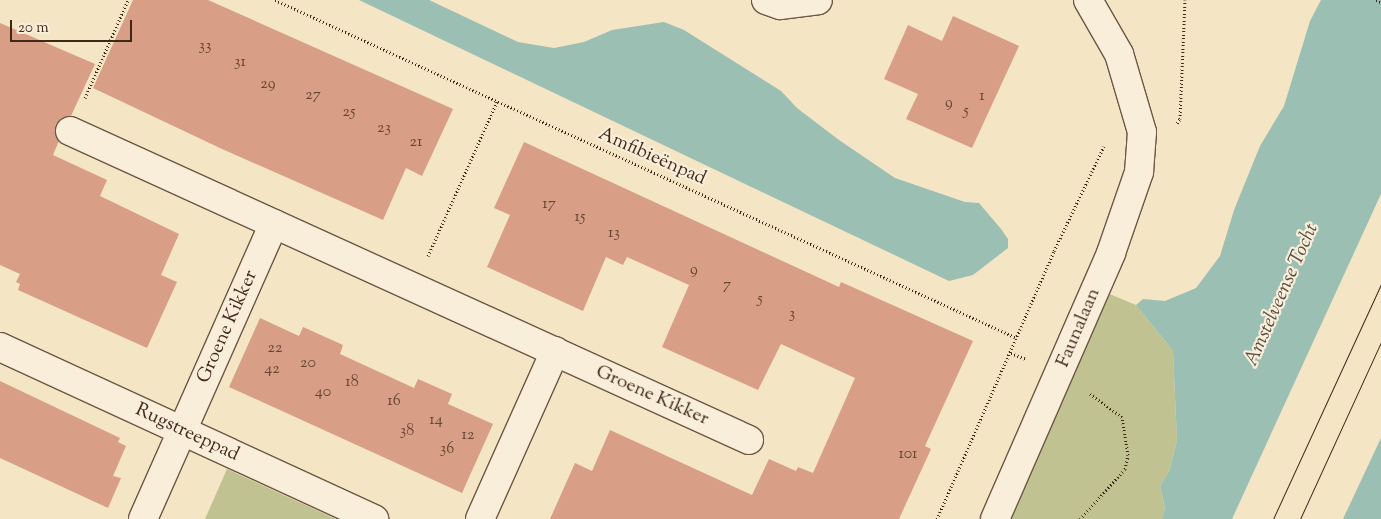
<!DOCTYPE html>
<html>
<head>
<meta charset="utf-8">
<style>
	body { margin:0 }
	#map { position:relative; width:1381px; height:519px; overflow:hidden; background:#f4e5c4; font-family:"Sorts Mill Goudy",serif }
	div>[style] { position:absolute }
	.green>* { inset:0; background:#c0c391 }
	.water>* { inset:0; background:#9cbfb4 }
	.building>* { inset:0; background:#d89f86 }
	.path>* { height:3px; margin-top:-1.5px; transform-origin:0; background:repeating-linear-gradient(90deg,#40271a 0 1px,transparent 0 3.5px) }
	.roads { filter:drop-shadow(1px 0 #6d5644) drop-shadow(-1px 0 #6d5644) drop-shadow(0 1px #6d5644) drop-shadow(0 -1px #6d5644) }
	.minor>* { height:28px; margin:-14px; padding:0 14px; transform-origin:14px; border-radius:14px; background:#f8eed9 }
	.tram>* { height:1px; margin:-0.5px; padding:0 0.5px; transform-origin:0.5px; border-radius:0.5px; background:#40271a }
	span { translate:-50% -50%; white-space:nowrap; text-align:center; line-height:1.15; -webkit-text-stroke:4.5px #f8eed9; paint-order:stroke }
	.number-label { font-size:16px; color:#664535 }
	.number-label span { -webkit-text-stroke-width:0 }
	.street-label { font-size:19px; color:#40271a }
	.water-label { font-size:20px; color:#574d40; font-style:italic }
	.scale { position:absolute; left:10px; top:20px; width:122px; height:22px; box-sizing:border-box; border:2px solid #40271a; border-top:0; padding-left:6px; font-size:15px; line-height:18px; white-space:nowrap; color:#40271a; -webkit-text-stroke:4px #f8eed9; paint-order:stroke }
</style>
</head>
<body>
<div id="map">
	<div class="green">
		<i style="clip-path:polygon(1095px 288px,1136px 305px,1173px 351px,1177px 441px,1169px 471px,1160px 486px,1165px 510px,1162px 519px,994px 519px)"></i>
		<i style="clip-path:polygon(227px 469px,336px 519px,205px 519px)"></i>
	</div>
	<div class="water">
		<i style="clip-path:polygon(359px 0,429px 0,518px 42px,554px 48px,584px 42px,612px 30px,664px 22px,684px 30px,781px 91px,797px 108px,839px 140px,895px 178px,965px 202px,979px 203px,1001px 229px,1008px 239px,1008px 248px,973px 275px,949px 281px)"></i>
		<i style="clip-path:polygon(1321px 0,1381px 0,1381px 194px,1232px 519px,1162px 519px,1165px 509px,1160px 486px,1169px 471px,1177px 441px,1173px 351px,1136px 305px,1143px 299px,1165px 301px,1196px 288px,1220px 256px,1234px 210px,1260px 146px,1284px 106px,1310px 21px)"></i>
		<i style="clip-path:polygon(1381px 438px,1381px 519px,1343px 519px)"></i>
	</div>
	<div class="building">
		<i style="clip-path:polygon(133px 0,208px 0,453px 109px,422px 176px,406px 168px,383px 220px,222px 149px,93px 88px)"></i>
		<i style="clip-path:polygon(953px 16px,1019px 46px,972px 148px,906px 119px,918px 94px,884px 79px,908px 25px,942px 41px)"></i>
		<i style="clip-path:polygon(0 23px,95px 64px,71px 116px,61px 118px,56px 124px,55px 133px,59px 141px,53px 155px,107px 180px,100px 196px,179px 234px,161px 275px,177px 282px,147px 348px,18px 290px,20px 284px,16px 282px,20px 274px,0 265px)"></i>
		<i style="clip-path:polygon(524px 142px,839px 287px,841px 282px,973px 341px,925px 446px,931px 449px,899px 519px,550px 519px,575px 463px,592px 471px,610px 430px,752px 495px,769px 459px,796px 471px,798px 467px,813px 473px,855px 378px,781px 344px,758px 390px,662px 347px,689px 285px,627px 257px,623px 265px,606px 257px,583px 311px,487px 267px,510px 215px,494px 208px)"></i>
		<i style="clip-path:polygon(260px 318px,299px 336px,303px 327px,343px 345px,340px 354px,414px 388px,418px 379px,452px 394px,448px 404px,493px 424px,462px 493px,229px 387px)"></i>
		<i style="clip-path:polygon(0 381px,120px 438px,118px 442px,126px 446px,113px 476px,121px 478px,108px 508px,0 458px)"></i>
	</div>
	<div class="path">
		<i style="left:275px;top:0;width:815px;rotate:24.49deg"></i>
		<i style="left:1376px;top:0;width:5px;rotate:22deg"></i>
		<i style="left:85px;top:98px;width:107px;rotate:-66.3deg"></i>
		<i style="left:1177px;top:123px;width:5px;rotate:-53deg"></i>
		<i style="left:1180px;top:119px;width:119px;rotate:-87.6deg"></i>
		<i style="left:428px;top:256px;width:169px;rotate:-65.9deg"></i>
		<i style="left:1011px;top:353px;width:16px;rotate:22deg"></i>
		<i style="left:937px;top:519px;width:292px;rotate:-66.4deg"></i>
		<i style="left:1054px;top:251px;width:116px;rotate:-64.5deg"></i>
		<i style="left:1080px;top:519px;width:67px;rotate:-48deg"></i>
		<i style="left:1125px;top:469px;width:14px;rotate:-78deg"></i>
		<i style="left:1128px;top:455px;width:38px;rotate:-99deg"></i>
		<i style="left:1122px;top:417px;width:41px;rotate:-144deg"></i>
	</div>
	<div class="roads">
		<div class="minor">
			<i style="left:766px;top:0;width:15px;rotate:20deg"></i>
			<i style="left:780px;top:5px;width:38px;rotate:-7deg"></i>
			<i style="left:70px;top:131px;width:746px;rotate:24.47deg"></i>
			<i style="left:0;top:347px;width:412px;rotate:24.7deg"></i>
			<i style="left:143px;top:519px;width:323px;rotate:-66.1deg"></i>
			<i style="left:480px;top:519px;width:184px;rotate:-65.9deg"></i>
			<i style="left:995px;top:519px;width:290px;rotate:-66.4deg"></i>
			<i style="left:1111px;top:253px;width:86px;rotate:-70.9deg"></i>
			<i style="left:1139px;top:172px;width:40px;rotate:-85.7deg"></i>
			<i style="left:1142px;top:132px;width:81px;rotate:-106.4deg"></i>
			<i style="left:1119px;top:54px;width:62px;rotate:-119.9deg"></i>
		</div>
	</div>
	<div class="tram">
		<i style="left:1273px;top:519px;width:259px;rotate:-65.3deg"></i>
		<i style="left:1300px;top:519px;width:195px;rotate:-65.4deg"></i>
	</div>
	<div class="number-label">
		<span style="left:205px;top:47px">33</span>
		<span style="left:240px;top:63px">31</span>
		<span style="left:268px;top:85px">29</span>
		<span style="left:313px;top:96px">27</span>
		<span style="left:982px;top:97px">1</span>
		<span style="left:949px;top:104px">9</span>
		<span style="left:966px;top:112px">5</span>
		<span style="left:349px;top:113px">25</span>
		<span style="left:384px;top:129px">23</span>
		<span style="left:416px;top:143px">21</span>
		<span style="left:549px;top:205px">17</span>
		<span style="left:580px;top:218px">15</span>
		<span style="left:614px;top:234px">13</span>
		<span style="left:694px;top:271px">9</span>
		<span style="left:727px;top:286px">7</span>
		<span style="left:760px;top:300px">5</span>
		<span style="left:792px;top:315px">3</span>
		<span style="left:275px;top:349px">22</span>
		<span style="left:308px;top:364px">20</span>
		<span style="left:272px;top:370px">42</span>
		<span style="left:352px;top:383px">18</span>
		<span style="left:323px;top:393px">40</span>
		<span style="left:394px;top:402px">16</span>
		<span style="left:436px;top:421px">14</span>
		<span style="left:407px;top:432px">38</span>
		<span style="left:468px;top:436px">12</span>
		<span style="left:447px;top:450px">36</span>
		<span style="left:908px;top:455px">101</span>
	</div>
	<div class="street-label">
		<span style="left:652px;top:157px;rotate:24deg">Amfibieënpad</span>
		<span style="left:228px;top:327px;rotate:-66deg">Groene Kikker</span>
		<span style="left:1079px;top:328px;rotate:-67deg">Faunalaan</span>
		<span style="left:652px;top:396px;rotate:24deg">Groene Kikker</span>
		<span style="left:187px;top:433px;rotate:25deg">Rugstreeppad</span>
	</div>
	<div class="water-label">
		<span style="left:1282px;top:295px;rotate:-66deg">Amstelveense Tocht</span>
	</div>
	<div class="scale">20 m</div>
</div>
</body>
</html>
